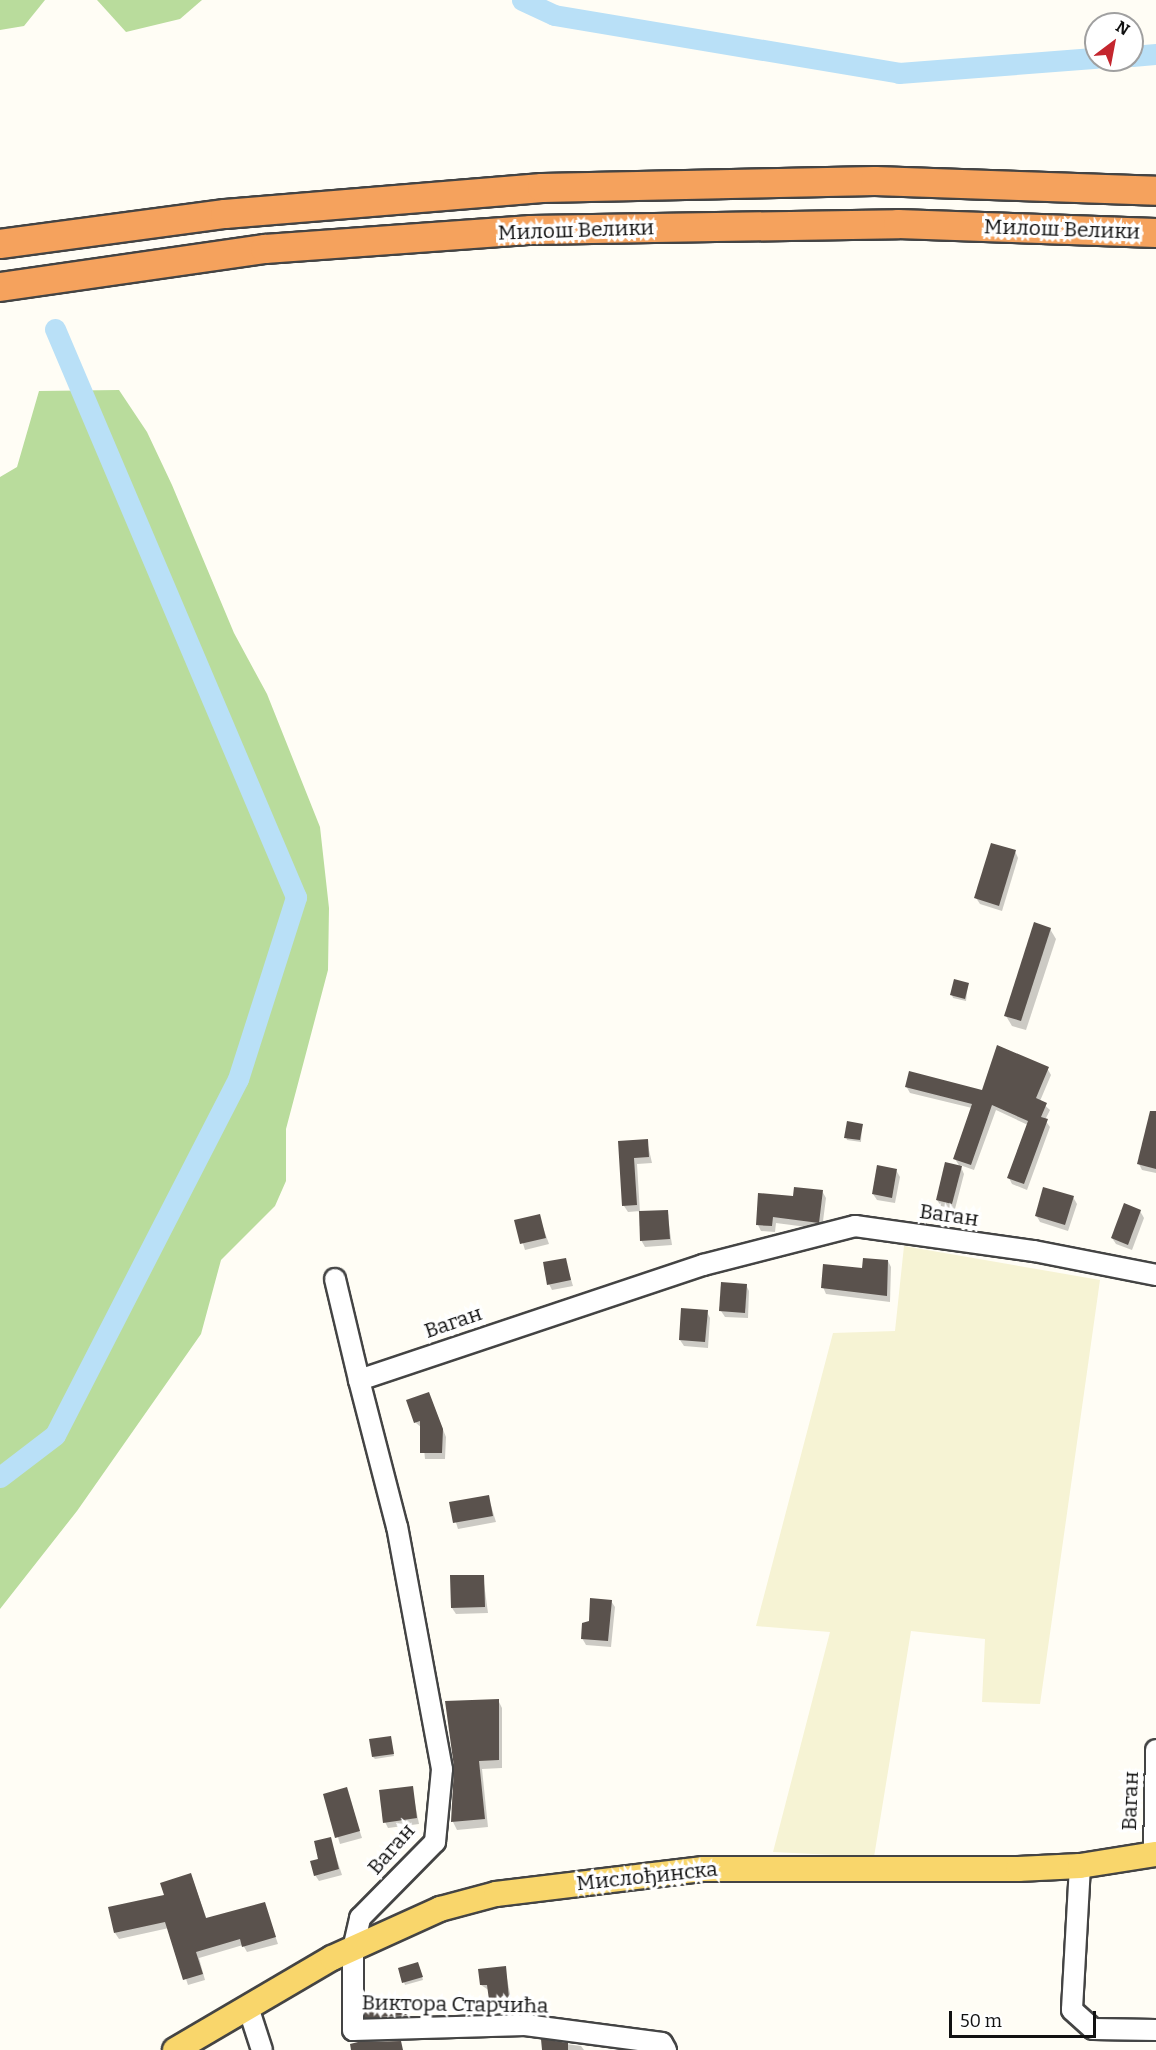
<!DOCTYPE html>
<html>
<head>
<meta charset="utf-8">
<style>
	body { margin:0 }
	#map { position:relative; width:1156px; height:2050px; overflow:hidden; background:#fffdf5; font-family:Bitter,serif }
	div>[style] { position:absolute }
	.farmland>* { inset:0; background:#f6f3d4 }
	.forest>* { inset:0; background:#b9dc9c }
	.shadow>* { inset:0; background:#0003 }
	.canal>* { height:21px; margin:-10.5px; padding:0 10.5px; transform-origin:10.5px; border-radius:10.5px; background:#b9e0f7 }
	.building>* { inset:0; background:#5a524d }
	.roads { filter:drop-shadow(2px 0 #444) drop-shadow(-2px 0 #444) drop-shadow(0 2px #444) drop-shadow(0 -2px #444) }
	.minor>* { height:20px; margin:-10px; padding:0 10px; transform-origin:10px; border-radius:10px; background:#fff }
	.major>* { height:24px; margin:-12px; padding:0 12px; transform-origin:12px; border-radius:12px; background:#f9d66b }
	.highway>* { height:28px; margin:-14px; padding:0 14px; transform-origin:14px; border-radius:14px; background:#f5a25d }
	span { translate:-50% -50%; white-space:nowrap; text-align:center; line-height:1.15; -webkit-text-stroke:6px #fff; paint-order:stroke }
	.street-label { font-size:21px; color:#111 }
	.north { position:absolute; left:1084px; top:12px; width:60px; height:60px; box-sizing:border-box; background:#fff; border:2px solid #a0a0a0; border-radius:50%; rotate:32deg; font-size:16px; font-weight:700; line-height:24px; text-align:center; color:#111 }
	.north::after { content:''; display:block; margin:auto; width:21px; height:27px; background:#c4262e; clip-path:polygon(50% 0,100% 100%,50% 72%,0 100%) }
	.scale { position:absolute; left:949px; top:2011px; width:147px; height:27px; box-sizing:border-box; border:3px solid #111; border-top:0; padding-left:8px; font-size:18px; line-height:21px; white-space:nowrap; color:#111; -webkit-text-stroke:4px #fff; paint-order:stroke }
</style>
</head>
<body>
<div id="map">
	<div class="farmland">
		<i style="clip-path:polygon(904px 1246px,1100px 1280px,1040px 1704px,982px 1702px,985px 1639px,911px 1631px,874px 1857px,773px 1852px,830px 1632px,756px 1626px,833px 1333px,895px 1331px)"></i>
	</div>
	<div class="forest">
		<i style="clip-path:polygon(0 0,45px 0,24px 26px,0 30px)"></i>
		<i style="clip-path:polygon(97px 0,202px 0,180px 19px,126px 32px)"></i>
		<i style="clip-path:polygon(119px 390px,147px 432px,172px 485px,234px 633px,267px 694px,320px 827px,329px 908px,328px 970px,286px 1129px,286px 1181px,275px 1206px,221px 1260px,201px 1334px,77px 1511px,0 1609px,0 477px,17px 467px,39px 391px)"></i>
	</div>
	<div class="shadow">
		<i style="clip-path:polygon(1015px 851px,1018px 858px,1002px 911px,980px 904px,976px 898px)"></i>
		<i style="clip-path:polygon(1050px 929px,1056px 939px,1026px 1030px,1012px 1026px,1006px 1016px)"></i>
		<i style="clip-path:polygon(968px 984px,966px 1001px,953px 998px,952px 995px)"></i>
		<i style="clip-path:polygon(1047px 1068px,1051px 1075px,1040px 1101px,1050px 1110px,1045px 1120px,1050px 1127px,1027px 1190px,1012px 1184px,1009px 1178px,1028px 1125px,996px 1110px,974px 1170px,960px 1165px,964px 1174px,955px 1209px,941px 1206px,937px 1200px,960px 1167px,955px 1159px,972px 1108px,910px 1093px,906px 1086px,983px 1092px)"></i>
		<i style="clip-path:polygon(862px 1125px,861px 1142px,847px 1140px,846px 1137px)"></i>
		<i style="clip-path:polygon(1156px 1137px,1156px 1173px,1142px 1170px,1139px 1164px)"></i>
		<i style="clip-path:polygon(647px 1141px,652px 1163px,637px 1164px,640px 1213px,667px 1212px,672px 1245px,645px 1247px,641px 1240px,640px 1211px,628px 1212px,624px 1206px,620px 1142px)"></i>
		<i style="clip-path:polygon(896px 1170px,900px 1177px,895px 1203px,877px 1200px,873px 1194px)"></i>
		<i style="clip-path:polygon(822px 1191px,826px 1198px,822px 1229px,776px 1223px,775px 1232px,761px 1231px,758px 1225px,795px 1197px)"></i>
		<i style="clip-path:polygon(1073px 1197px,1077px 1204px,1068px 1231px,1040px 1222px,1036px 1215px)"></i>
		<i style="clip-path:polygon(1140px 1211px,1144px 1218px,1132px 1250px,1116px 1244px,1112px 1238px)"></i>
		<i style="clip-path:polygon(539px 1216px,549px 1244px,525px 1250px,516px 1221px)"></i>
		<i style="clip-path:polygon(565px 1259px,573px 1286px,552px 1290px,549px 1284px)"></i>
		<i style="clip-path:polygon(888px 1261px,891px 1267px,890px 1302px,826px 1294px,823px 1287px)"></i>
		<i style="clip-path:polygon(746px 1285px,749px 1291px,748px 1318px,725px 1317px,721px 1311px)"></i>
		<i style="clip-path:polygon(707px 1312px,710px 1318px,708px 1348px,684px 1346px,680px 1340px)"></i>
		<i style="clip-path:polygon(429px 1394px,446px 1437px,445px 1459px,425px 1459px,422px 1428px,416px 1423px,408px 1401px)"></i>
		<i style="clip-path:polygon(488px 1496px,496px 1522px,458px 1529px,450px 1503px)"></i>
		<i style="clip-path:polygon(483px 1576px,488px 1613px,456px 1614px,452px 1608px)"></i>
		<i style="clip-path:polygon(611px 1601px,615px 1607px,611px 1647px,586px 1645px,582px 1638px,590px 1622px)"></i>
		<i style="clip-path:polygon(498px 1700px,502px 1708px,502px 1768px,482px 1769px,488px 1827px,457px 1830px,453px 1822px,455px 1767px)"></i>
		<i style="clip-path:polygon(391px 1740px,394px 1756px,375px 1759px,373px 1757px)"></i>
		<i style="clip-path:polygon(412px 1788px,419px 1824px,388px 1828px,385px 1822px)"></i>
		<i style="clip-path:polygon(346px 1789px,362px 1838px,340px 1844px,325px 1795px)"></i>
		<i style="clip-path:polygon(330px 1838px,342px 1875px,319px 1881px,315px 1875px)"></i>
		<i style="clip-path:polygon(191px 1875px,207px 1920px,264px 1903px,278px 1944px,247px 1952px,243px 1945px,199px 1958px,205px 1980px,188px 1985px,169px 1928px,119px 1939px,115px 1933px)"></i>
		<i style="clip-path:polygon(419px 1967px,423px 1980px,405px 1985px,404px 1982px)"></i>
		<i style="clip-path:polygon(505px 1968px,512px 2004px,494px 2006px,490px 1991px,481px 1985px)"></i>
		<i style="clip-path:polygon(407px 2007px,409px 2017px,366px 2017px)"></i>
		<i style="clip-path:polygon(543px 2041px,581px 2046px,584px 2050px,543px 2050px)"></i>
	</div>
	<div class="canal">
		<i style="left:522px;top:0;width:35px;rotate:25deg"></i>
		<i style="left:554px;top:15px;width:350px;rotate:9.5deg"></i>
		<i style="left:899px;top:73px;width:198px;rotate:-4.4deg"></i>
		<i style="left:1132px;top:56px;width:24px;rotate:-5deg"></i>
		<i style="left:0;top:1477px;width:69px;rotate:-37.4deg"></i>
		<i style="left:55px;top:1435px;width:400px;rotate:-62.8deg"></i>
		<i style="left:238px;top:1079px;width:191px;rotate:-72.3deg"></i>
		<i style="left:296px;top:897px;width:617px;rotate:-112.99deg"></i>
	</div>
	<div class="building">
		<i style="clip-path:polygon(991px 843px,1016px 850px,999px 906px,974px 898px)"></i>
		<i style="clip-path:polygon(1034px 922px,1051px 928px,1021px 1021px,1004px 1016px)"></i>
		<i style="clip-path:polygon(954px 979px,969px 983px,965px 999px,950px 995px)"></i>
		<i style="clip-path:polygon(997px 1045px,1049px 1067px,1036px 1098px,1047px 1103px,1041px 1117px,1048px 1119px,1024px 1184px,1007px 1178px,1028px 1121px,992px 1105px,971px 1165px,953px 1159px,972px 1104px,905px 1087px,909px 1071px,982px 1090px)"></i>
		<i style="clip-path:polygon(1150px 1111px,1156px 1111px,1156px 1169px,1137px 1164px)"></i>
		<i style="clip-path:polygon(847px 1121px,863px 1124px,860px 1140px,844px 1138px)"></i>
		<i style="clip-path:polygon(648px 1139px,649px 1157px,634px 1158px,637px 1205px,622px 1206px,618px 1141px)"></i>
		<i style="clip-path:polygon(945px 1162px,962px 1166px,952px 1204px,936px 1200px)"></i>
		<i style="clip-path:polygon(877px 1165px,897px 1169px,892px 1198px,872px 1194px)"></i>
		<i style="clip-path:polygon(794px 1187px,823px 1190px,819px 1223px,773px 1217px,772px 1226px,756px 1225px,758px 1193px,793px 1196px)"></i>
		<i style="clip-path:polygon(1043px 1187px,1074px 1196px,1065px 1225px,1035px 1216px)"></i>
		<i style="clip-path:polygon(1124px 1203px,1141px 1210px,1128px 1245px,1111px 1238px)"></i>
		<i style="clip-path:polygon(668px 1210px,670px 1239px,640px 1241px,639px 1211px)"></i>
		<i style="clip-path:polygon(540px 1214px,546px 1238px,520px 1244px,514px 1220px)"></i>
		<i style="clip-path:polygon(566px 1258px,571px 1280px,547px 1285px,543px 1262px)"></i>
		<i style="clip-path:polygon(863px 1258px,888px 1260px,887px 1296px,821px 1288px,823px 1264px,862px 1268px)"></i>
		<i style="clip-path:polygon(721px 1282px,747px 1284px,745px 1313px,719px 1311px)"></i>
		<i style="clip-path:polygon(681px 1308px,708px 1310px,705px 1342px,679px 1340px)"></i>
		<i style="clip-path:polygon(429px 1392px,443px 1429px,442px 1453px,420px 1453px,420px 1421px,414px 1423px,406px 1400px)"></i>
		<i style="clip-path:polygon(489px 1495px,493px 1516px,453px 1523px,449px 1502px)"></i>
		<i style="clip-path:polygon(450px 1575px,484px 1575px,485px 1607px,451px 1608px)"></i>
		<i style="clip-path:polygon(590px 1598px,612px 1600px,608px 1641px,581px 1639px,582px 1623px,589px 1621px)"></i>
		<i style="clip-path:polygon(499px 1699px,499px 1760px,479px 1761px,485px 1819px,451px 1822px,454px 1767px,445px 1701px)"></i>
		<i style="clip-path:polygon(391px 1736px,394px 1754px,372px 1757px,369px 1739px)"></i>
		<i style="clip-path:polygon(413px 1786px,417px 1818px,383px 1823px,379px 1790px)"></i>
		<i style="clip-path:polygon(347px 1787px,360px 1831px,335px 1838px,323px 1794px)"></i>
		<i style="clip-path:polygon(331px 1837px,339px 1869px,314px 1876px,310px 1861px,318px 1859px,314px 1841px)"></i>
		<i style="clip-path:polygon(191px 1873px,206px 1918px,265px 1902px,276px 1937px,242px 1947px,240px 1939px,196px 1952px,203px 1974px,183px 1980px,165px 1922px,114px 1933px,108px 1907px,164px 1895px,160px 1883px)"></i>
		<i style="clip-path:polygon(418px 1962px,423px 1977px,402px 1983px,398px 1968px)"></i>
		<i style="clip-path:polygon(506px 1966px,509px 1998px,489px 2000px,487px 1985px,480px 1985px,478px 1969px)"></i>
		<i style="clip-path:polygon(408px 2005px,408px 2015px,365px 2018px,365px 2006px)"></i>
		<i style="clip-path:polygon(541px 2039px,568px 2043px,568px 2050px,542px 2050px)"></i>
		<i style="clip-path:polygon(401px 2041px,403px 2050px,351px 2050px,350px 2044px,358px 2042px)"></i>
	</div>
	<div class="roads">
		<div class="minor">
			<i style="left:335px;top:1279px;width:104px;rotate:76.6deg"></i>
			<i style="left:1154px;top:1854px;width:104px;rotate:-88.9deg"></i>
			<i style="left:1080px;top:1866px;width:144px;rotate:93.2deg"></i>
			<i style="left:1072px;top:2010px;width:28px;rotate:42deg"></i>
			<i style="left:1093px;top:2029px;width:63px;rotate:0.9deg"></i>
			<i style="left:248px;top:2007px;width:45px;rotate:72deg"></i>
			<i style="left:666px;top:2050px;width:8px;rotate:-120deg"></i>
			<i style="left:662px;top:2043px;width:138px;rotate:-172.5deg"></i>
			<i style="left:525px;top:2025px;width:172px;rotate:178.3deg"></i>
			<i style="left:353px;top:2030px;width:81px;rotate:-90deg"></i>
			<i style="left:353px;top:1949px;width:32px;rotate:-77deg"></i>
			<i style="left:360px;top:1918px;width:107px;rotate:-45.4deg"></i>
			<i style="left:435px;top:1842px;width:73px;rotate:-84.5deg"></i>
			<i style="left:442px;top:1769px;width:246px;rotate:-100.5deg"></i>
			<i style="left:397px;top:1527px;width:152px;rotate:-104.5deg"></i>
			<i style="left:359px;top:1380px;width:363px;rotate:-18.5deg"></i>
			<i style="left:703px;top:1265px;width:157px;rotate:-14.4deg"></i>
			<i style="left:855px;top:1226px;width:181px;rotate:8deg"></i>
			<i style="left:1034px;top:1251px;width:124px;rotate:11.1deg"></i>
		</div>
		<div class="major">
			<i style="left:175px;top:2050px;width:182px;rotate:-30.4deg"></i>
			<i style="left:332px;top:1958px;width:119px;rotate:-24.4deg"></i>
			<i style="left:440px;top:1909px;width:58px;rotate:-15deg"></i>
			<i style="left:496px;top:1894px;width:209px;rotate:-6.9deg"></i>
			<i style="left:703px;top:1869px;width:315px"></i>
			<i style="left:1018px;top:1869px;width:62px;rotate:-2.8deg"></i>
			<i style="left:1080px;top:1866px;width:77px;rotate:-9deg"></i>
		</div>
		<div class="highway">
			<i style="left:0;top:244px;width:227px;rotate:-7.6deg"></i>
			<i style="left:225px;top:214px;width:318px;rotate:-4.7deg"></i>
			<i style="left:542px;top:188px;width:333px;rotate:-1.2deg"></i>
			<i style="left:875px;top:181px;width:281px;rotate:2deg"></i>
			<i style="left:0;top:287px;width:268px;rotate:-8.2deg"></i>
			<i style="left:265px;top:249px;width:267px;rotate:-4.1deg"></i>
			<i style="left:531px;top:230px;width:367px;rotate:-0.9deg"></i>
			<i style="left:898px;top:224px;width:258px;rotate:2deg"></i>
		</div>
	</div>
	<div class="street-label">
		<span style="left:1062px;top:229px;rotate:2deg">Милош Велики</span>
		<span style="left:576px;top:230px;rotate:-2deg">Милош Велики</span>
		<span style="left:949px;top:1215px;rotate:8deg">Ваган</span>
		<span style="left:453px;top:1322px;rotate:-19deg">Ваган</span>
		<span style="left:1130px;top:1801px;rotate:-88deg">Ваган</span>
		<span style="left:391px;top:1849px;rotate:-49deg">Ваган</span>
		<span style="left:647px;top:1876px;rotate:-6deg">Мислођинска</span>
		<span style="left:455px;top:2004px;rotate:1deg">Виктора Старчића</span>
	</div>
	<div class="north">N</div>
	<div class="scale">50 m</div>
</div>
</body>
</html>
